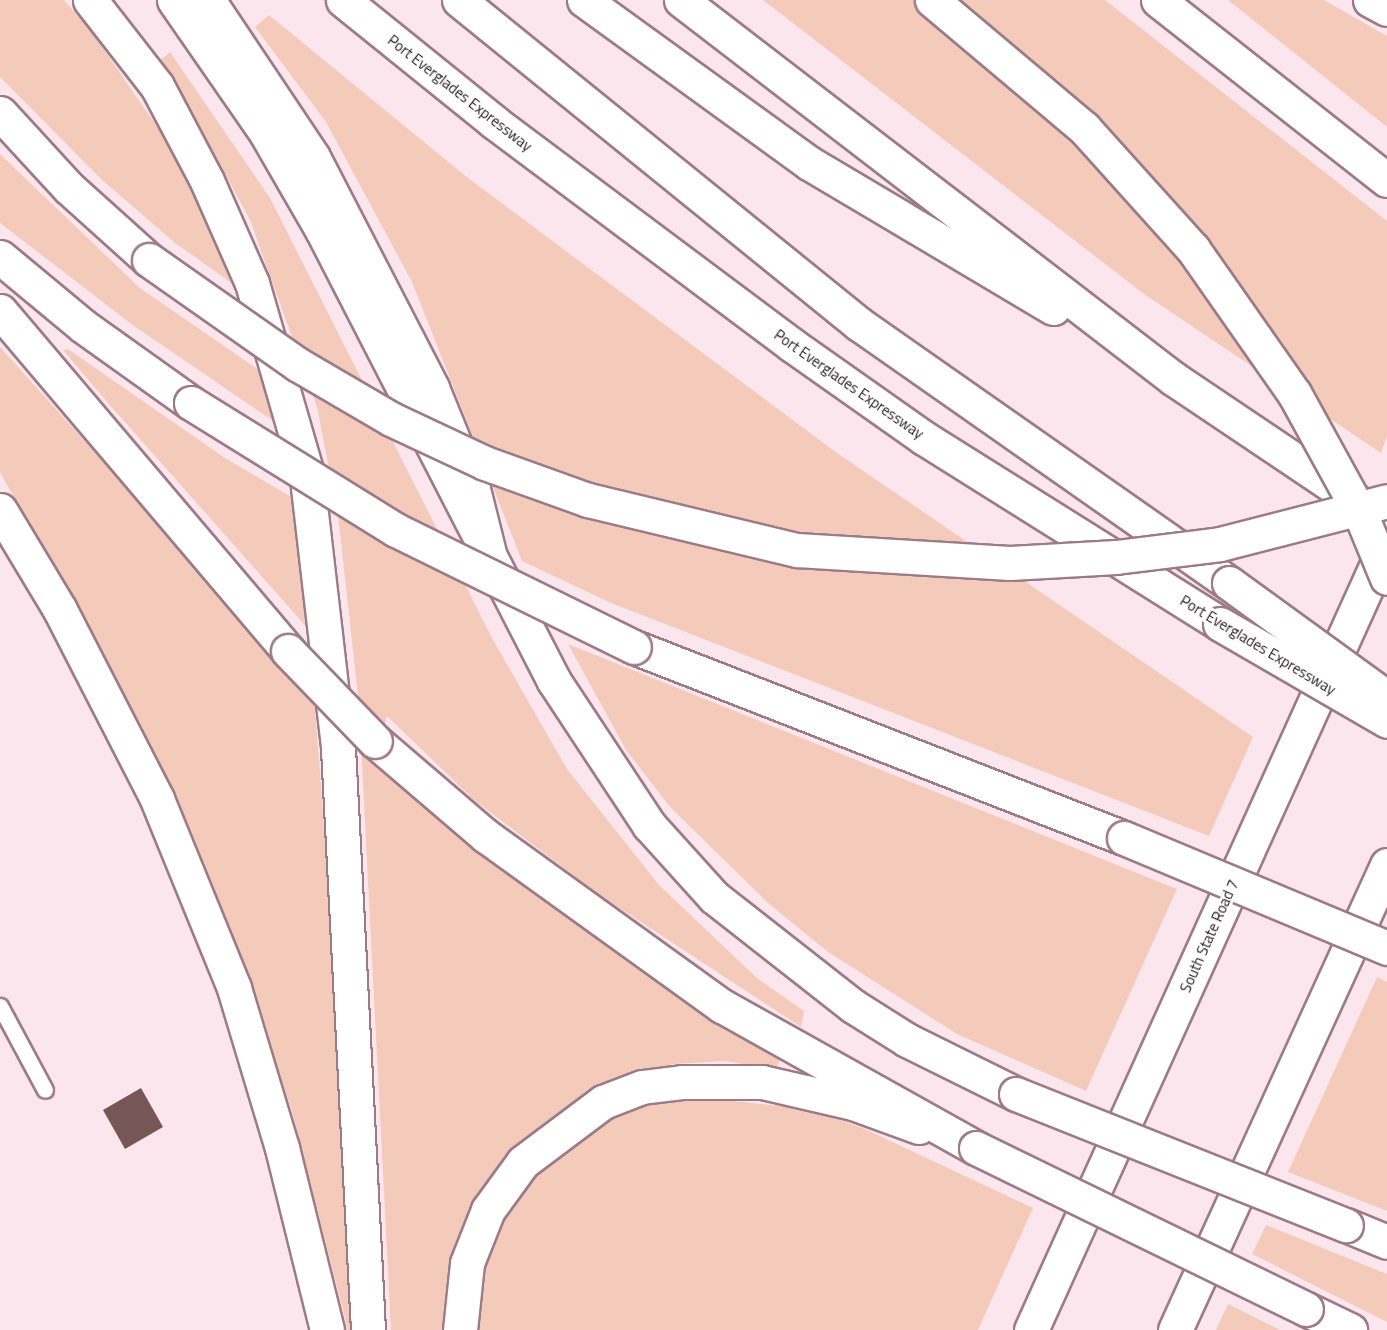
<!DOCTYPE html>
<html>
<head>
<meta charset="utf-8">
<style>
	body { margin:0 }
	#map { position:relative; width:1387px; height:1330px; overflow:hidden; background:#fce6ee; font-family:"Titillium Web",sans-serif }
	div>[style] { position:absolute }
	.green>* { inset:0; background:#f4cbbb }
	.building>* { inset:0; background:#765656 }
	.roads { filter:drop-shadow(2px 0 #9c7b87) drop-shadow(-2px 0 #9c7b87) drop-shadow(0 2px #9c7b87) drop-shadow(0 -2px #9c7b87) }
	.lane>* { height:15px; margin:-7.5px; padding:0 7.5px; transform-origin:7.5px; border-radius:7.5px; background:#fff }
	.primary>* { height:33px; margin:-16.5px; padding:0 16.5px; transform-origin:16.5px; border-radius:16.5px; background:#fff }
	.highway>* { height:33px; margin:-16.5px; padding:0 16.5px; transform-origin:16.5px; border-radius:16.5px; background:#fff }
	.bridges { filter:drop-shadow(2px 0 #9c7b87) drop-shadow(-2px 0 #9c7b87) drop-shadow(0 2px #9c7b87) drop-shadow(0 -2px #9c7b87) }
	.primary-bridge>* { height:33px; margin:-16.5px; padding:0 16.5px; transform-origin:16.5px; border-radius:16.5px; background:#fff }
	.highway-bridge>* { height:33px; margin:-16.5px; padding:0 16.5px; transform-origin:16.5px; border-radius:16.5px; background:#fff }
	span { translate:-50% -50%; white-space:nowrap; text-align:center; line-height:1.15; -webkit-text-stroke:6px #fff; paint-order:stroke }
	.street-label { font-size:15px; color:#25191d }
</style>
</head>
<body>
<div id="map">
	<div class="green">
		<i style="clip-path:polygon(0 0,64px 0,93px 34px,176px 154px,240px 289px,175px 243px,101px 179px,0 77px)"></i>
		<i style="clip-path:polygon(763px 0,1105px 0,1387px 221px,1387px 436px,1381px 453px,1144px 294px)"></i>
		<i style="clip-path:polygon(1228px 0,1324px 0,1387px 36px,1387px 127px)"></i>
		<i style="clip-path:polygon(269px 15px,468px 178px,837px 453px,1253px 737px,1209px 836px,611px 603px,522px 561px,412px 282px,326px 122px,255px 27px)"></i>
		<i style="clip-path:polygon(170px 52px,270px 198px,492px 638px,567px 769px,659px 885px,758px 979px,804px 1011px,801px 1027px,598px 894px,474px 800px,387px 716px,376px 760px,468px 842px,632px 965px,781px 1056px,776px 1070px,726px 1061px,673px 1064px,612px 1081px,521px 1142px,493px 1176px,447px 1330px,391px 1330px,359px 705px,338px 515px,317px 407px,250px 220px,188px 105px,157px 63px)"></i>
		<i style="clip-path:polygon(0 154px,140px 288px,269px 377px,279px 425px,134px 326px,0 223px)"></i>
		<i style="clip-path:polygon(0 347px,314px 696px,363px 1330px,348px 1330px,292px 1111px,254px 1000px,179px 814px,137px 724px,0 472px)"></i>
		<i style="clip-path:polygon(68px 349px,225px 458px,300px 502px,310px 631px,108px 403px,63px 350px)"></i>
		<i style="clip-path:polygon(568px 644px,1177px 889px,1086px 1091px,957px 1034px,828px 952px,768px 903px,670px 807px,626px 750px)"></i>
		<i style="clip-path:polygon(1377px 977px,1387px 982px,1387px 1211px,1288px 1172px)"></i>
		<i style="clip-path:polygon(686px 1096px,810px 1109px,865px 1129px,1033px 1208px,978px 1330px,475px 1330px,483px 1262px,494px 1231px,529px 1177px,591px 1124px,622px 1110px)"></i>
		<i style="clip-path:polygon(1266px 1225px,1387px 1274px,1387px 1322px,1252px 1254px)"></i>
		<i style="clip-path:polygon(1228px 1304px,1280px 1330px,1216px 1330px)"></i>
	</div>
	<div class="building">
		<i style="clip-path:polygon(141px 1088px,163px 1127px,125px 1149px,103px 1110px)"></i>
	</div>
	<div class="roads">
		<div class="lane">
			<i style="left:0;top:1006px;width:95px;rotate:61.8deg"></i>
		</div>
		<div class="primary">
			<i style="left:90px;top:0;width:109px;rotate:52.1deg"></i>
			<i style="left:157px;top:86px;width:107px;rotate:62.2deg"></i>
			<i style="left:207px;top:181px;width:111px;rotate:66.2deg"></i>
			<i style="left:252px;top:283px;width:195px;rotate:73.9deg"></i>
			<i style="left:306px;top:470px;width:280px;rotate:83.4deg"></i>
			<i style="left:338px;top:748px;width:583px;rotate:87.05deg"></i>
			<i style="left:174px;top:0;width:162px;rotate:55.3deg"></i>
			<i style="left:266px;top:133px;width:112px;rotate:60deg"></i>
			<i style="left:322px;top:230px;width:507px;rotate:62.78deg"></i>
			<i style="left:554px;top:681px;width:173px;rotate:56.6deg"></i>
			<i style="left:649px;top:825px;width:97px;rotate:47.9deg"></i>
			<i style="left:714px;top:897px;width:177px;rotate:38.1deg"></i>
			<i style="left:853px;top:1006px;width:64px;rotate:32.2deg"></i>
			<i style="left:907px;top:1040px;width:122px;rotate:26.4deg"></i>
			<i style="left:1158px;top:0;width:291px;rotate:38.2deg"></i>
			<i style="left:1370px;top:0;width:19px;rotate:28deg"></i>
			<i style="left:0;top:113px;width:102px;rotate:47.4deg"></i>
			<i style="left:69px;top:188px;width:108px;rotate:42deg"></i>
			<i style="left:1346px;top:1225px;width:44px;rotate:22.5deg"></i>
			<i style="left:1306px;top:1309px;width:49px;rotate:25.5deg"></i>
			<i style="left:460px;top:1330px;width:67px;rotate:-84deg"></i>
			<i style="left:467px;top:1263px;width:57px;rotate:-68.4deg"></i>
			<i style="left:488px;top:1210px;width:59px;rotate:-53.9deg"></i>
			<i style="left:523px;top:1162px;width:100px;rotate:-36.9deg"></i>
			<i style="left:603px;top:1102px;width:42px;rotate:-21deg"></i>
			<i style="left:642px;top:1087px;width:40px;rotate:-7.1deg"></i>
			<i style="left:682px;top:1082px;width:80px"></i>
			<i style="left:762px;top:1082px;width:93px;rotate:13deg"></i>
			<i style="left:853px;top:1103px;width:70px;rotate:20deg"></i>
			<i style="left:1031px;top:1330px;width:865px;rotate:-65.69deg"></i>
			<i style="left:1175px;top:1330px;width:511px;rotate:-65.49deg"></i>
		</div>
		<div class="highway">
			<i style="left:208px;top:0;width:189px;rotate:56.2deg"></i>
			<i style="left:313px;top:157px;width:260px;rotate:62.7deg"></i>
			<i style="left:432px;top:388px;width:109px;rotate:67.9deg"></i>
			<i style="left:473px;top:489px;width:74px;rotate:76deg"></i>
			<i style="left:343px;top:0;width:194px;rotate:38.9deg"></i>
			<i style="left:494px;top:122px;width:372px;rotate:36.8deg"></i>
			<i style="left:792px;top:345px;width:161px;rotate:35.2deg"></i>
			<i style="left:924px;top:438px;width:350px;rotate:32.1deg"></i>
			<i style="left:459px;top:0;width:515px;rotate:39.01deg"></i>
			<i style="left:859px;top:324px;width:452px;rotate:35deg"></i>
			<i style="left:584px;top:0;width:278px;rotate:35.9deg"></i>
			<i style="left:809px;top:163px;width:284px;rotate:30.7deg"></i>
			<i style="left:681px;top:0;width:622px;rotate:37.55deg"></i>
			<i style="left:1174px;top:379px;width:257px;rotate:33.9deg"></i>
			<i style="left:0;top:257px;width:108px;rotate:39.7deg"></i>
			<i style="left:83px;top:326px;width:133px;rotate:35.5deg"></i>
			<i style="left:0;top:311px;width:446px;rotate:49.7deg"></i>
			<i style="left:0;top:510px;width:117px;rotate:59deg"></i>
			<i style="left:60px;top:610px;width:212px;rotate:62.8deg"></i>
			<i style="left:157px;top:799px;width:204px;rotate:67.8deg"></i>
			<i style="left:234px;top:988px;width:167px;rotate:73.3deg"></i>
			<i style="left:282px;top:1148px;width:187px;rotate:76.1deg"></i>
			<i style="left:634px;top:647px;width:526px;rotate:21.3deg"></i>
			<i style="left:375px;top:741px;width:146px;rotate:40.6deg"></i>
			<i style="left:486px;top:836px;width:291px;rotate:35.8deg"></i>
			<i style="left:722px;top:1006px;width:291px;rotate:29.2deg"></i>
		</div>
	</div>
	<div class="bridges">
		<div class="primary-bridge">
			<i style="left:932px;top:0;width:199px;rotate:40.1deg"></i>
			<i style="left:1084px;top:128px;width:163px;rotate:48deg"></i>
			<i style="left:1193px;top:249px;width:176px;rotate:55deg"></i>
			<i style="left:1294px;top:393px;width:139px;rotate:61.2deg"></i>
			<i style="left:1361px;top:515px;width:68px;rotate:67.6deg"></i>
			<i style="left:149px;top:260px;width:181px;rotate:35.1deg"></i>
			<i style="left:297px;top:364px;width:109px;rotate:30.3deg"></i>
			<i style="left:391px;top:419px;width:104px;rotate:25.1deg"></i>
			<i style="left:485px;top:463px;width:109px;rotate:19.8deg"></i>
			<i style="left:588px;top:500px;width:215px;rotate:13.5deg"></i>
			<i style="left:797px;top:550px;width:213px;rotate:3.5deg"></i>
			<i style="left:1010px;top:563px;width:106px;rotate:-3.2deg"></i>
			<i style="left:1116px;top:557px;width:105px;rotate:-7.1deg"></i>
			<i style="left:1220px;top:544px;width:172px;rotate:-14.4deg"></i>
			<i style="left:1016px;top:1094px;width:355px;rotate:21.7deg"></i>
			<i style="left:976px;top:1148px;width:367px;rotate:26deg"></i>
		</div>
		<div class="highway-bridge">
			<i style="left:191px;top:403px;width:241px;rotate:31.8deg"></i>
			<i style="left:396px;top:530px;width:265px;rotate:26.2deg"></i>
			<i style="left:1229px;top:583px;width:195px;rotate:36deg"></i>
			<i style="left:1220px;top:624px;width:193px;rotate:30.1deg"></i>
			<i style="left:288px;top:651px;width:125px;rotate:46deg"></i>
			<i style="left:1124px;top:838px;width:285px;rotate:22.7deg"></i>
		</div>
	</div>
	<div class="street-label">
		<span style="left:460px;top:93px;rotate:38deg">Port Everglades Expressway</span>
		<span style="left:849px;top:384px;rotate:35deg">Port Everglades Expressway</span>
		<span style="left:1258px;top:645px;rotate:31deg">Port Everglades Expressway</span>
		<span style="left:1209px;top:936px;rotate:-66deg">South State Road 7</span>
	</div>
</div>
</body>
</html>
